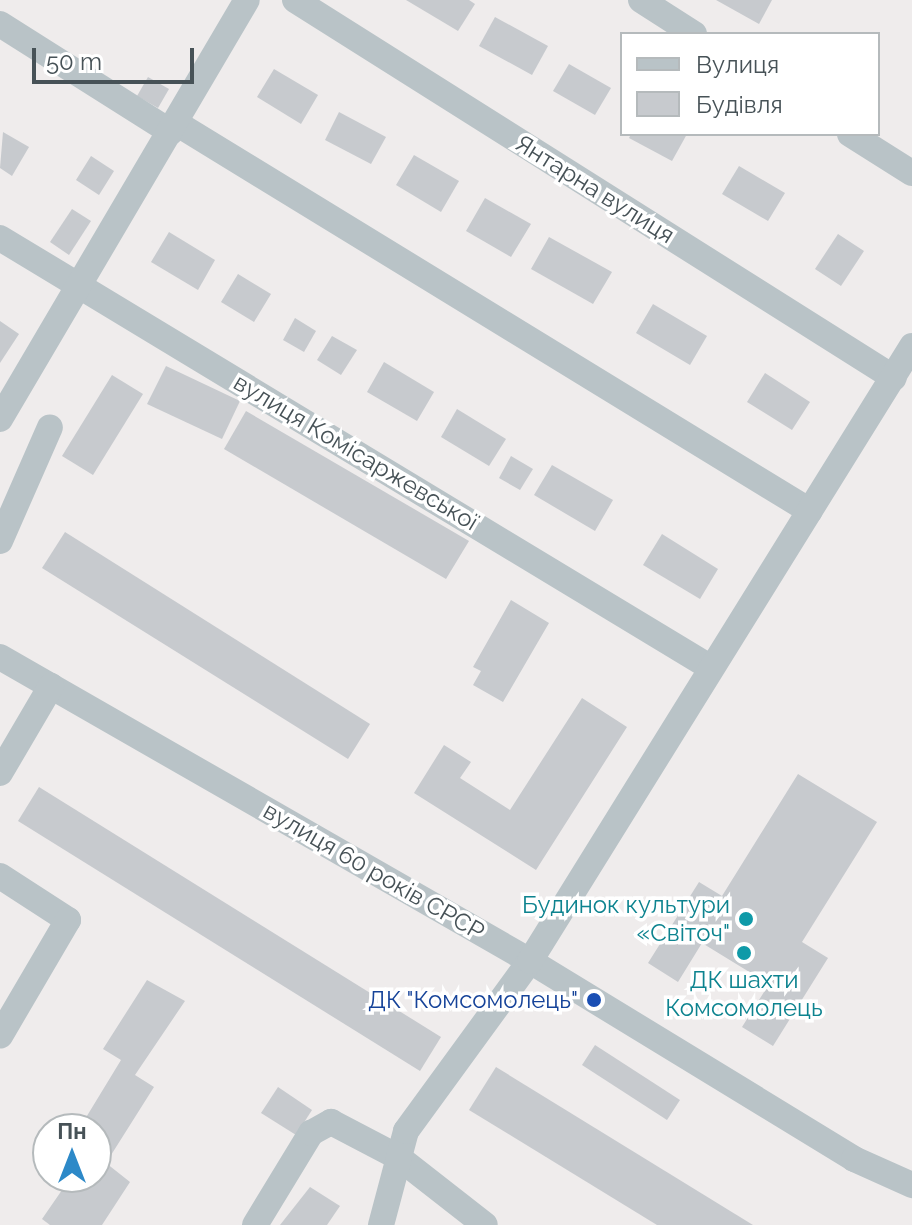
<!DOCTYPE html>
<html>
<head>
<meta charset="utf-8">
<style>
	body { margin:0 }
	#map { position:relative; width:912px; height:1225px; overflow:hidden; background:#efecec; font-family:Raleway,sans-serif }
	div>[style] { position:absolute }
	.building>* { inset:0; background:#c7cace }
	.minor>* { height:26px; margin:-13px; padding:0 13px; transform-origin:13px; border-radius:13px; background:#b9c3c7 }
	.dots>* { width:22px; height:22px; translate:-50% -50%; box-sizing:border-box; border:4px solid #fff; border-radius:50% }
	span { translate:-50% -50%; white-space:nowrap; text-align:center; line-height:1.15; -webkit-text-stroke:7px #fff; paint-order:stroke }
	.street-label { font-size:24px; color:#475257 }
	.culture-label { font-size:24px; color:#0d838f }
	.right { translate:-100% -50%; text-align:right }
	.transit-label { font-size:24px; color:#164399 }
	.legend { position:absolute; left:620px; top:32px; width:260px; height:104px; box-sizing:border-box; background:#fff; border:2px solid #b5babc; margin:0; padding:10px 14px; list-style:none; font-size:24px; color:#475257 }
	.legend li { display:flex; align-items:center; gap:16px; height:40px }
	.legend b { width:40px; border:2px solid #b5babc }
	.north { position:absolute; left:32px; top:1113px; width:80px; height:80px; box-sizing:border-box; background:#fff; border:2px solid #b5babc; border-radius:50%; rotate:0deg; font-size:22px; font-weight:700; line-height:32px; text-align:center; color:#475257 }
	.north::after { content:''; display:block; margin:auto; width:28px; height:36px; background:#2d89c8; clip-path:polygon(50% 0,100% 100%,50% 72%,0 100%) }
	.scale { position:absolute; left:32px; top:48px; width:162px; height:36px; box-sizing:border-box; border:4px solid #475257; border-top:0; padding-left:10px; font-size:24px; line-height:28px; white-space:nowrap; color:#475257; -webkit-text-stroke:6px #fff; paint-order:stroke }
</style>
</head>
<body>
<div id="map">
	<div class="building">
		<i style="clip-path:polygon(406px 0,469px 0,475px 4px,458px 31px)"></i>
		<i style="clip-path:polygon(716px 0,772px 0,759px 24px)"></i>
		<i style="clip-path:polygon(495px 17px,548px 46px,532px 75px,479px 46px)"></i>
		<i style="clip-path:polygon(569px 64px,611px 88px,595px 115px,553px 91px)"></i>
		<i style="clip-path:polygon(274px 69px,318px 95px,301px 124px,257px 97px)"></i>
		<i style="clip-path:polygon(148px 77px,169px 89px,158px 108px,137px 96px)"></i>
		<i style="clip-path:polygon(339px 112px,386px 137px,371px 164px,325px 140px)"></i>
		<i style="clip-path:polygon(3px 132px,29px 147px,12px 176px,0 168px)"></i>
		<i style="clip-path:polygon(631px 134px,687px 134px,672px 161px,629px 138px)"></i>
		<i style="clip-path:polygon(414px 155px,459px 181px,441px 212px,396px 185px)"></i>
		<i style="clip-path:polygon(91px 156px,114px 171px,99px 195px,76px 180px)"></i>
		<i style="clip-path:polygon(739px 166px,785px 193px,768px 221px,722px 194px)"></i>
		<i style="clip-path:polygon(485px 198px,531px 224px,511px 257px,466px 231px)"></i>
		<i style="clip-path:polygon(72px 209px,91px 221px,69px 255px,50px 242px)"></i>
		<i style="clip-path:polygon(169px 232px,215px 260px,198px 290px,151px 262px)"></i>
		<i style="clip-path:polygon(838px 234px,864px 251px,841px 286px,815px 269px)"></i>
		<i style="clip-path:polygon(549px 237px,612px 272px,593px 304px,531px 269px)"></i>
		<i style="clip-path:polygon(238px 274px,271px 294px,254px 322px,221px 302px)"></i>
		<i style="clip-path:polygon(653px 304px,707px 336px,690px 365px,636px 333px)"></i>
		<i style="clip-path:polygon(295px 318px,316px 331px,304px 352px,283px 340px)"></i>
		<i style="clip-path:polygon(0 321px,19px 334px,0 363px)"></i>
		<i style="clip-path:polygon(332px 336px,357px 350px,341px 375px,317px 360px)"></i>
		<i style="clip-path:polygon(384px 362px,434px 392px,417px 421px,367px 392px)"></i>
		<i style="clip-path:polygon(166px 366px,240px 401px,222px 439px,147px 404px)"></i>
		<i style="clip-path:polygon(765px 373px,810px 402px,792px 430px,747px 402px)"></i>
		<i style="clip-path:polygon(112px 375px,143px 394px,93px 475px,62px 456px)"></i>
		<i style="clip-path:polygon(457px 409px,506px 439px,489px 466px,441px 437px)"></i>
		<i style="clip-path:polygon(246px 411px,469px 541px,446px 579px,224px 449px)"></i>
		<i style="clip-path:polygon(511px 456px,533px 469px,520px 490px,499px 478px)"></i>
		<i style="clip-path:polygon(552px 465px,613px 500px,595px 531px,534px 495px)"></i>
		<i style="clip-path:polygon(65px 532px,370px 724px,348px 759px,42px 568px)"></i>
		<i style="clip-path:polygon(662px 534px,718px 569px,700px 599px,643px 565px)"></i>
		<i style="clip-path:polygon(511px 600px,549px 623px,503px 702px,473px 685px,481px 671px,473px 667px)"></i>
		<i style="clip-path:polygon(582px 698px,627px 727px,536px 870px,414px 793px,444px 745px,471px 762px,460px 778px,510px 810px)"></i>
		<i style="clip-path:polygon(798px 774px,877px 822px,802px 942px,828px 958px,773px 1046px,742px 1027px,769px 984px,702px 943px,678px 982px,648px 963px,699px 882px,722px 896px)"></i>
		<i style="clip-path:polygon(39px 787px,441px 1037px,420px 1071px,18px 821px)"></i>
		<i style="clip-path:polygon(147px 980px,185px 1001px,135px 1075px,154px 1087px,106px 1163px,130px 1182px,102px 1225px,50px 1225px,42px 1219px,71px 1177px,96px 1177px,96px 1129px,79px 1129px,121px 1060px,103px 1049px)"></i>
		<i style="clip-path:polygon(595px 1045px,680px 1100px,667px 1120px,582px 1065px)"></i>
		<i style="clip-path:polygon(496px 1067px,753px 1225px,657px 1225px,469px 1110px)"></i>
		<i style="clip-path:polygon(278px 1087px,312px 1110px,296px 1135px,261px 1113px)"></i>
		<i style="clip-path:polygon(310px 1187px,340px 1206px,327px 1225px,280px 1225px)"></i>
	</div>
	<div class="minor">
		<i style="left:295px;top:0;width:708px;rotate:32.25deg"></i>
		<i style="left:641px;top:0;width:63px;rotate:32.7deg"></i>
		<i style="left:0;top:24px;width:202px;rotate:32.3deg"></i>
		<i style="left:176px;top:123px;width:743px;rotate:31.47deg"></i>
		<i style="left:850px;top:134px;width:73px;rotate:32.2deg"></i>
		<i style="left:0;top:238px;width:831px;rotate:31.16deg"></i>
		<i style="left:0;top:419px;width:486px;rotate:-59.5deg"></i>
		<i style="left:0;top:541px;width:124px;rotate:-66.3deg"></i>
		<i style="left:0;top:657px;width:611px;rotate:29.84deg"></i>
		<i style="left:530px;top:961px;width:380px;rotate:31.4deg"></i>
		<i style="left:854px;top:1159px;width:64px;rotate:24.1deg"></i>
		<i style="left:0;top:773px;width:101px;rotate:-59.6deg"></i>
		<i style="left:0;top:876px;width:81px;rotate:32.9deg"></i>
		<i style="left:68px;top:920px;width:134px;rotate:120.4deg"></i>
		<i style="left:255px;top:1225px;width:108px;rotate:-58.7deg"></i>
		<i style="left:311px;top:1133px;width:23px;rotate:-29deg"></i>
		<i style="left:331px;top:1122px;width:76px;rotate:27.6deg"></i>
		<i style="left:398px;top:1157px;width:110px;rotate:38deg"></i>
		<i style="left:381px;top:1225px;width:97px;rotate:-75.1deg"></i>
		<i style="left:406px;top:1131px;width:210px;rotate:-53.9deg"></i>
		<i style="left:530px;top:961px;width:724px;rotate:-58.15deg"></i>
	</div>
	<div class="dots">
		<i style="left:746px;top:919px;background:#0f9aa8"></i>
		<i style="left:744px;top:953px;background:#0f9aa8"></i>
		<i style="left:594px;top:1000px;background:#1a4fb4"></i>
	</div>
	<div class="street-label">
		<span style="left:595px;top:189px;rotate:32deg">Янтарна вулиця</span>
		<span style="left:356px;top:452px;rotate:31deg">вулиця Комісаржевської</span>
		<span style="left:374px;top:871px;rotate:30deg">вулиця 60 років СРСР</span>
	</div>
	<div class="culture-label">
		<span class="right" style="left:730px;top:919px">Будинок культури<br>«Світоч"</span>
		<span style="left:744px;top:994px">ДК шахти<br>Комсомолець</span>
	</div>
	<div class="transit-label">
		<span class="right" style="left:578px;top:1000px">ДК "Комсомолець"</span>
	</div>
	<ul class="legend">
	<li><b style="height:10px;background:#b9c3c7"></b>Вулиця</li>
	<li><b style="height:22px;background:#c7cace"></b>Будівля</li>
	</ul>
	<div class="north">Пн</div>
	<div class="scale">50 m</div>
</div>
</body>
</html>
